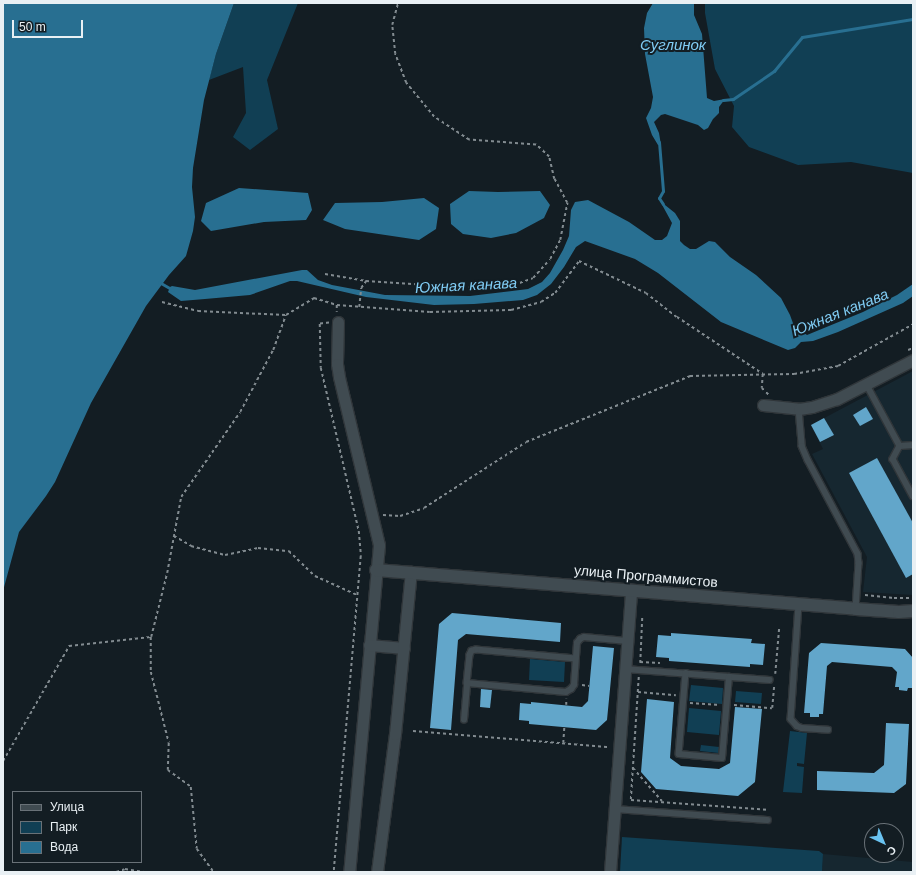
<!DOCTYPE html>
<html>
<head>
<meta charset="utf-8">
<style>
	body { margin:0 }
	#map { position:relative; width:916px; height:875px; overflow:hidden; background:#131d23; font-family:Helvetica,sans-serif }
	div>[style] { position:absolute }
	.built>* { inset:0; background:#162730 }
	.green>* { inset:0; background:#113f54 }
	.water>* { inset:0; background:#286f91 }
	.stream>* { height:3px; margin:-1.5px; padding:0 1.5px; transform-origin:1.5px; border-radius:1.5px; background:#286f91 }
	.building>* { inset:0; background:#62a6ca }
	.path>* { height:1.5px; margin-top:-0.75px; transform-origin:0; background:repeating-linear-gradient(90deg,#828b90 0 3px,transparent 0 6px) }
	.roads { filter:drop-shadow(1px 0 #30363a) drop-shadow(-1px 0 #30363a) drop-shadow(0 1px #30363a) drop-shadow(0 -1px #30363a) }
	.service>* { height:5.5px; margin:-2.75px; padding:0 2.75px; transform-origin:2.75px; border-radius:2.75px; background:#404b51 }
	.minor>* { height:11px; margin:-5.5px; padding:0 5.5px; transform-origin:5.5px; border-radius:5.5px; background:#404b51 }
	.tertiary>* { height:12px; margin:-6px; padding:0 6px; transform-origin:6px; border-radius:6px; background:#404b51 }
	span { translate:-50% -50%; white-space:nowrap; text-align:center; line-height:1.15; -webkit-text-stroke:4px #131d23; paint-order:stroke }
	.street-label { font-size:14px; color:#e9f0f4 }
	.water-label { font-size:15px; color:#80ccf4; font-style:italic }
	.frame { position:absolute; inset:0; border:4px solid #e9f0f4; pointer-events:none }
	.legend { position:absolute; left:12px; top:791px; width:130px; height:72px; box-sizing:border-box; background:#131d23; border:1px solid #697177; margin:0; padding:5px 7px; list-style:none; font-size:12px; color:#e9f0f4 }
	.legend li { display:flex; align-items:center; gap:8px; height:20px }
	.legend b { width:20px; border:1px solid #697177 }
	.north { position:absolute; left:864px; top:823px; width:40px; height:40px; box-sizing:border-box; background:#131d23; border:1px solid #697177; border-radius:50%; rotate:136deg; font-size:11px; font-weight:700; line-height:16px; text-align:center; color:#e9f0f4 }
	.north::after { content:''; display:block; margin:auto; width:14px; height:18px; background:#6ac3f1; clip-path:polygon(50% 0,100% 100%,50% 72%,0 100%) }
	.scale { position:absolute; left:12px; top:20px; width:71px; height:18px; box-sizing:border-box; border:2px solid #e9f0f4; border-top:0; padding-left:5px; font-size:12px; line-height:14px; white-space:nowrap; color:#e9f0f4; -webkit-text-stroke:3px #131d23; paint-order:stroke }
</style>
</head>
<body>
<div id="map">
	<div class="built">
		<i style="clip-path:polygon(913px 371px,913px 595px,863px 592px,867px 557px,812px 454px,823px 449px,811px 425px)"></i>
		<i style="clip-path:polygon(823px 854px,913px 862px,913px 872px,822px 872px)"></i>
	</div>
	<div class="green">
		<i style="clip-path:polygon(234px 3px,298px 3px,267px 80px,278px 129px,250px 150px,233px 137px,246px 113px,243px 67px,209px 80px,216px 54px)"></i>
		<i style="clip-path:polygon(705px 3px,913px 3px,913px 173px,851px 162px,798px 165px,749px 147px,732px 127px,734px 106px,715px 69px,705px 13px)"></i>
		<i style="clip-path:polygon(530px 659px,565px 662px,564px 682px,529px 680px)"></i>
		<i style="clip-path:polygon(691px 685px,723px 688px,722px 704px,689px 701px)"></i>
		<i style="clip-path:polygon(736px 691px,762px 693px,761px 704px,735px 702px)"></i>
		<i style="clip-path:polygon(689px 708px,721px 711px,719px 735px,687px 732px)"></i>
		<i style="clip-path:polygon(790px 731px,807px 733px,804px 764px,797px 763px,797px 766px,804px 767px,802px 793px,783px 792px)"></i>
		<i style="clip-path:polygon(701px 745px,719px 747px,719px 753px,700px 751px)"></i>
		<i style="clip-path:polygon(622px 837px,819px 851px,823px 854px,822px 872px,620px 872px)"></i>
	</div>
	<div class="water">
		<i style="clip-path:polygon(3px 3px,234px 3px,216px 54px,204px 100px,193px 168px,192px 187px,195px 217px,193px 231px,186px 256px,169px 275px,146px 306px,91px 403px,55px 482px,46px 496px,19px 532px,3px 591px)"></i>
		<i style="clip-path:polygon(653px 3px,694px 3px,694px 15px,702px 34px,707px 98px,714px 101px,725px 99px,719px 107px,719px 113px,713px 119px,708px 128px,704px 130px,698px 125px,665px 114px,661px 115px,654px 122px,659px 133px,661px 145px,658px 145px,652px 135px,646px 118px,651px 108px,653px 97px,645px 54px,644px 28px,647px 13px)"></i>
		<i style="clip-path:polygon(239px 188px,308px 193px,312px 210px,306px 220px,264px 222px,211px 231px,201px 221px,206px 203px)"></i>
		<i style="clip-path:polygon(469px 191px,498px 192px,540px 191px,550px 205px,544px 218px,516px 233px,491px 238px,463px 234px,451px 224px,450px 204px)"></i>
		<i style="clip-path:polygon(424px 198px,439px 208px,436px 229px,419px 240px,345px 229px,323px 220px,335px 203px,382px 202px)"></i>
		<i style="clip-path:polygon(588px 200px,629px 222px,655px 240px,662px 240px,667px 236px,672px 223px,660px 201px,675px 213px,680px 221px,680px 241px,684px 245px,690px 249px,696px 249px,709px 241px,715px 242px,730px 257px,756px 275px,781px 298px,790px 315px,794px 326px,807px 335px,863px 312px,897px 295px,913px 284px,913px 296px,903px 303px,838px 332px,813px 341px,801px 342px,795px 348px,788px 350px,721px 322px,658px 273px,635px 259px,585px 241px,576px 247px,564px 267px,551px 284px,537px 295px,523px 300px,474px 304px,434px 305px,366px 297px,297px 281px,290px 281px,250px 295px,205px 299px,181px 301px,168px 292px,170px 287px,172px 286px,195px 290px,302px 270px,307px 270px,318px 280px,332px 285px,385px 295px,470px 296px,528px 289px,542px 282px,550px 273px,563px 250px,569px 236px,571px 210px,575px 202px)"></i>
	</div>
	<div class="stream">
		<i style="left:723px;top:100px;width:10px;rotate:-6deg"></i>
		<i style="left:733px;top:99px;width:50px;rotate:-34.3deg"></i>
		<i style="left:774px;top:71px;width:44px;rotate:-50.5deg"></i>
		<i style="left:802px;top:37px;width:112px;rotate:-9.2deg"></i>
		<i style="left:659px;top:142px;width:49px;rotate:85.3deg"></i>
		<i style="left:663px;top:191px;width:8px;rotate:120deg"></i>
		<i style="left:659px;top:198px;width:7px;rotate:56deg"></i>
		<i style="left:159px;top:282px;width:16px;rotate:30deg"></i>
	</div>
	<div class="building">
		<i style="clip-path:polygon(866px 407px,873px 419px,860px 426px,853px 415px)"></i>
		<i style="clip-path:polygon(824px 418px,834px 435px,820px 442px,811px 425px)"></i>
		<i style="clip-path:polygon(877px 458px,913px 523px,913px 574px,906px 578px,849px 473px)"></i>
		<i style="clip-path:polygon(452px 613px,561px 623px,560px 642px,466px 634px,458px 640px,451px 730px,430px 728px,439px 624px)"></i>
		<i style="clip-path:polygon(671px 633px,752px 639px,751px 643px,765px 644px,763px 665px,750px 664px,750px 667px,669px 661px,669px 658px,656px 657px,658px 635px,671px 636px)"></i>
		<i style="clip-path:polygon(821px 643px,905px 649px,913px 658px,913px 688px,908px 688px,907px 691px,899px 690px,899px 687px,895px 687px,897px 672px,892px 667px,832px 662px,827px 666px,823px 714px,819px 714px,819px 717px,810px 717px,810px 713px,804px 713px,809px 653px)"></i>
		<i style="clip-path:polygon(593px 646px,614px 648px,607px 720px,596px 730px,529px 724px,529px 721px,519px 720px,520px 703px,531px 704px,531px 702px,582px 707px,588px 701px)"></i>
		<i style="clip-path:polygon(481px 689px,492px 690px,490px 708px,480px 707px)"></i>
		<i style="clip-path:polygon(647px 699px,674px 702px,670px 758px,681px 766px,719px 769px,730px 763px,735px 707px,762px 709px,755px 782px,738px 796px,656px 789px,641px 772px)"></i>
		<i style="clip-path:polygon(886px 723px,909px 724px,906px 784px,894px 793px,817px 790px,817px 771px,874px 773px,884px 765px)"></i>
	</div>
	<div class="path">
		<i style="left:325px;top:274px;width:42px;rotate:9.7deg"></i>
		<i style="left:366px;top:281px;width:108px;rotate:3.7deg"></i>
		<i style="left:474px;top:288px;width:40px;rotate:-4.3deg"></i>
		<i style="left:514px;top:285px;width:20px;rotate:-20deg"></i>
		<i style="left:533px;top:278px;width:25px;rotate:-48deg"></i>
		<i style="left:550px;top:259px;width:21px;rotate:-62deg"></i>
		<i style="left:560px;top:240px;width:38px;rotate:-79deg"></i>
		<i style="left:567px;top:203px;width:27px;rotate:-118deg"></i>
		<i style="left:554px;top:179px;width:23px;rotate:-103deg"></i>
		<i style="left:549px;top:157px;width:18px;rotate:-137deg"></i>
		<i style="left:536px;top:145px;width:67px;rotate:-175.7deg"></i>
		<i style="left:469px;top:140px;width:42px;rotate:-146.7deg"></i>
		<i style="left:434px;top:117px;width:44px;rotate:-129.5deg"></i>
		<i style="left:406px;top:83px;width:31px;rotate:-111deg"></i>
		<i style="left:395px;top:54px;width:29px;rotate:-96deg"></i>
		<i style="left:392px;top:25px;width:23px;rotate:-75deg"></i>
		<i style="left:162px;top:302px;width:37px;rotate:14deg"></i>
		<i style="left:198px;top:311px;width:88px;rotate:2.6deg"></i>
		<i style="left:337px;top:305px;width:93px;rotate:4.3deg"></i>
		<i style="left:430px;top:312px;width:81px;rotate:-1.4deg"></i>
		<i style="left:511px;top:310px;width:31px;rotate:-15deg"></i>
		<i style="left:541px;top:302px;width:17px;rotate:-33deg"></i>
		<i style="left:555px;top:293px;width:40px;rotate:-53deg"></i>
		<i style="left:579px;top:261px;width:74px;rotate:25.5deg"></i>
		<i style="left:646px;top:293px;width:39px;rotate:38deg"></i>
		<i style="left:677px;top:317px;width:103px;rotate:33.5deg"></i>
		<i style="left:763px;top:374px;width:14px;rotate:94deg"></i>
		<i style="left:762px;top:388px;width:10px;rotate:45deg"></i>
		<i style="left:359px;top:307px;width:19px;rotate:-84deg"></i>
		<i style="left:361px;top:288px;width:9px;rotate:-54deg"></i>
		<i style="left:329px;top:323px;width:9px;rotate:174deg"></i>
		<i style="left:320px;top:324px;width:44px;rotate:88.7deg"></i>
		<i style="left:321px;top:368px;width:167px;rotate:76.9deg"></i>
		<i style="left:359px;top:531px;width:25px;rotate:85deg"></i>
		<i style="left:361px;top:556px;width:317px;rotate:94.9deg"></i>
		<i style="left:908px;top:350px;width:5px;rotate:-22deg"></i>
		<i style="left:383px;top:515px;width:17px;rotate:3deg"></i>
		<i style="left:400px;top:516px;width:25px;rotate:-18deg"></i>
		<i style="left:424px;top:508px;width:121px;rotate:-32.9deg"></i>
		<i style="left:526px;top:442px;width:177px;rotate:-21.9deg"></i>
		<i style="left:690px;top:376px;width:104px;rotate:-1.1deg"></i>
		<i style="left:794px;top:374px;width:45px;rotate:-10.3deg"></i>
		<i style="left:838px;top:366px;width:86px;rotate:-29.2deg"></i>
		<i style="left:174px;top:536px;width:20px;rotate:30deg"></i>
		<i style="left:191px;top:546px;width:35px;rotate:15deg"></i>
		<i style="left:225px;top:555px;width:34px;rotate:-12deg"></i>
		<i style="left:258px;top:548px;width:31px;rotate:6deg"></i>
		<i style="left:289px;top:551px;width:36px;rotate:44deg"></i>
		<i style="left:315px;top:576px;width:46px;rotate:24.3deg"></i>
		<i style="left:865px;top:595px;width:29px;rotate:6deg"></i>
		<i style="left:894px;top:598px;width:19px"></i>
		<i style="left:151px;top:637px;width:35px;rotate:90deg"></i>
		<i style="left:151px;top:672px;width:73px;rotate:75.8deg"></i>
		<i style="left:169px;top:743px;width:27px;rotate:92deg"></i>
		<i style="left:168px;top:770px;width:29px;rotate:36deg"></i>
		<i style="left:191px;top:787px;width:62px;rotate:84.5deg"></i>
		<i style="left:197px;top:849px;width:29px;rotate:54deg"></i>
		<i style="left:640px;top:662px;width:20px;rotate:3deg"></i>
		<i style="left:640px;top:663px;width:46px;rotate:-87.5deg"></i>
		<i style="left:775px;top:674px;width:47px;rotate:-85.1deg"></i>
		<i style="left:639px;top:677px;width:123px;rotate:93.7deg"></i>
		<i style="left:631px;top:800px;width:138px;rotate:4.1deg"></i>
		<i style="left:582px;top:685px;width:7px;rotate:8deg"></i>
		<i style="left:638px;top:692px;width:38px;rotate:5deg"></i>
		<i style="left:690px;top:703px;width:30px;rotate:4deg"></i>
		<i style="left:566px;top:705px;width:6px;rotate:-90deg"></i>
		<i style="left:734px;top:705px;width:38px;rotate:5deg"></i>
		<i style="left:772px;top:708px;width:22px;rotate:-85deg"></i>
		<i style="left:413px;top:731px;width:197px;rotate:4.7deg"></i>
		<i style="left:563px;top:743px;width:16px;rotate:-86deg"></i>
		<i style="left:3px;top:761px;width:133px;rotate:-60.1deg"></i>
		<i style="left:69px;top:646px;width:82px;rotate:-6.3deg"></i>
		<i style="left:151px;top:637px;width:66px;rotate:-76deg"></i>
		<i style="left:167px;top:573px;width:77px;rotate:-79.6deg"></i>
		<i style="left:181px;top:497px;width:103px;rotate:-55.2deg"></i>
		<i style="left:240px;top:412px;width:70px;rotate:-62deg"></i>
		<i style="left:273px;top:350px;width:37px;rotate:-70deg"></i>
		<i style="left:286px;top:315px;width:33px;rotate:-31deg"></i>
		<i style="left:314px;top:298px;width:24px;rotate:17deg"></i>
		<i style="left:337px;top:305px;width:7px;rotate:90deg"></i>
		<i style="left:633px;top:768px;width:44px;rotate:48.7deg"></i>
		<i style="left:116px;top:872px;width:9px;rotate:-18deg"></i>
		<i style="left:125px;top:869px;width:19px;rotate:9deg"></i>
	</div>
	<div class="roads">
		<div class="service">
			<i style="left:867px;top:385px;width:69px;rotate:61.6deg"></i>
			<i style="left:900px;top:446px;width:13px;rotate:-4deg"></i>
			<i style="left:799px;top:409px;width:37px;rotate:85deg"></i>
			<i style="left:802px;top:446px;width:15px;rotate:67deg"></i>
			<i style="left:808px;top:460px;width:106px;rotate:62deg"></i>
			<i style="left:858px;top:554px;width:9px;rotate:84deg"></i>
			<i style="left:859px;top:563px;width:46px;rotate:93.7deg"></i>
			<i style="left:900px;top:446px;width:15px;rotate:118deg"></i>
			<i style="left:893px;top:459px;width:42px;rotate:61.6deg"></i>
			<i style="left:799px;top:605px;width:114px;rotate:94deg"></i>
			<i style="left:791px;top:719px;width:9px;rotate:49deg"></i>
			<i style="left:797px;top:726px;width:5px;rotate:22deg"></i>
			<i style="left:802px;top:728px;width:26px;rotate:4deg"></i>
			<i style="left:576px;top:659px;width:100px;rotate:-174.9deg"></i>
			<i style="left:476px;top:650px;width:4px;rotate:166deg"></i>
			<i style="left:472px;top:651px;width:4px;rotate:117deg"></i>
			<i style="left:470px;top:655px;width:28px;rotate:96deg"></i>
			<i style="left:467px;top:683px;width:99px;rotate:5.2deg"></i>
			<i style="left:566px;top:692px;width:6px;rotate:-31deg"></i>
			<i style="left:571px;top:689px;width:5px;rotate:-53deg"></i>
			<i style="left:574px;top:685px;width:42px;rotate:-85.9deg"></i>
			<i style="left:577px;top:643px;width:5px;rotate:-53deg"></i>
			<i style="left:580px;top:639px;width:4px;rotate:-27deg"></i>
			<i style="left:584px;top:637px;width:43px;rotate:5.3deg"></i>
			<i style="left:625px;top:669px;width:145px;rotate:4.3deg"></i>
			<i style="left:686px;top:673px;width:81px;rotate:94.9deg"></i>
			<i style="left:679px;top:754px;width:43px;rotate:5.3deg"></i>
			<i style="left:722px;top:758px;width:81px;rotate:-85.1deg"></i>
			<i style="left:464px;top:720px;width:37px;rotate:-85deg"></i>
			<i style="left:614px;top:809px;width:154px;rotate:4.1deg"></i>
		</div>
		<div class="minor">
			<i style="left:338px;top:322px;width:42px;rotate:91.4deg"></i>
			<i style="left:337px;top:364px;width:13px;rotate:81deg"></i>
			<i style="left:339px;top:377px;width:173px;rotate:76.6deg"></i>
			<i style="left:379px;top:545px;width:328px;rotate:95.2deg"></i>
			<i style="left:763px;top:405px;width:36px;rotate:6deg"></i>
			<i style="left:799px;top:409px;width:13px;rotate:-9deg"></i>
			<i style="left:812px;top:407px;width:26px;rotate:-18deg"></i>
			<i style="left:837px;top:399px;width:85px;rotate:-27.2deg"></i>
			<i style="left:369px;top:645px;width:35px;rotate:5deg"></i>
			<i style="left:377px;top:872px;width:139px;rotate:-82.6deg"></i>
			<i style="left:395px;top:734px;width:163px;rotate:-84.4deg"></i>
			<i style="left:610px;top:872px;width:283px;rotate:-85.7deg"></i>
		</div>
		<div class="tertiary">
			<i style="left:376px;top:570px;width:482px;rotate:4.6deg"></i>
			<i style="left:856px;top:609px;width:43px;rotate:4deg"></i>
			<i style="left:899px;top:612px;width:14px;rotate:-4deg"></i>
		</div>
	</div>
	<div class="street-label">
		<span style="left:646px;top:576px;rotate:5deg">улица Программистов</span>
	</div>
	<div class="water-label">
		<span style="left:673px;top:45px">Суглинок</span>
		<span style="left:466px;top:285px;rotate:-3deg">Южная канава</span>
		<span style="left:840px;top:312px;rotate:-22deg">Южная канава</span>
	</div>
	<div class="frame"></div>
	<ul class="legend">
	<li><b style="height:5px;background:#404b51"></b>Улица</li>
	<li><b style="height:11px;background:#113f54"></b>Парк</li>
	<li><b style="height:11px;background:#286f91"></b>Вода</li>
	</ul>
	<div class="north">С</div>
	<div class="scale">50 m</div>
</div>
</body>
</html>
